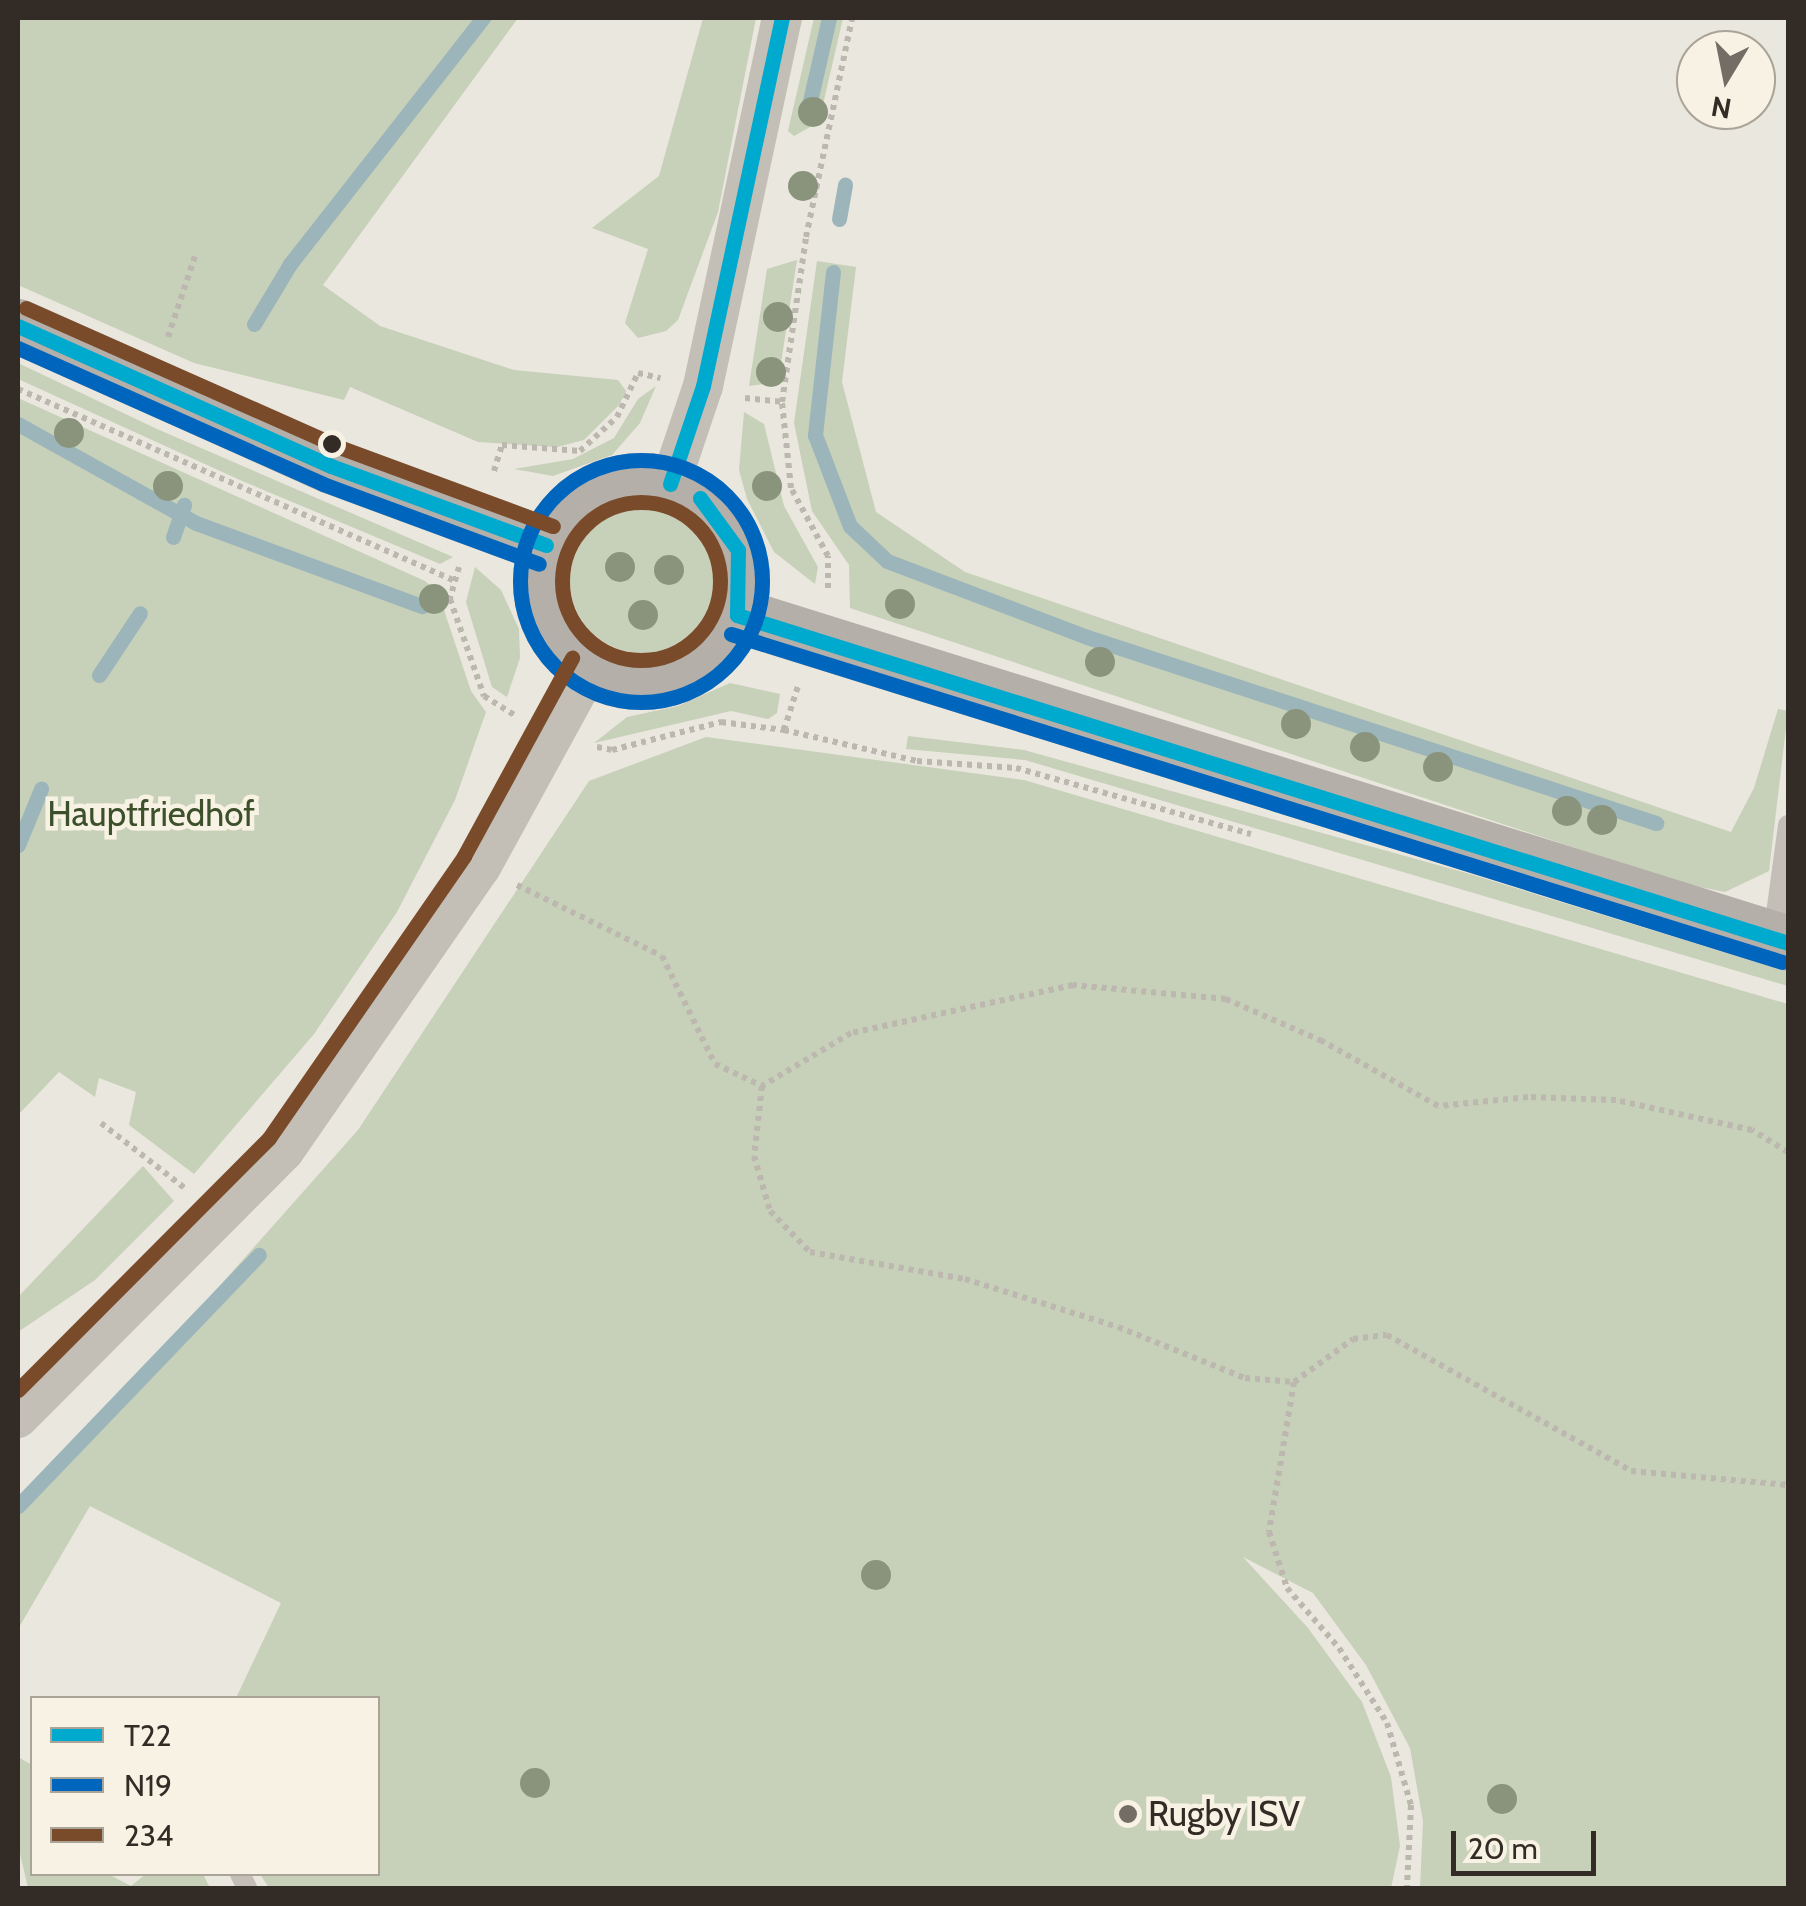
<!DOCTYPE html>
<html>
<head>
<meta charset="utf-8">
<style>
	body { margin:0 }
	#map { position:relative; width:1806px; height:1906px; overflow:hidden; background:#eae7de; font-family:Cabin,sans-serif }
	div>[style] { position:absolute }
	.green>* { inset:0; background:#c7d0b8 }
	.round { border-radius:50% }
	.stream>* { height:15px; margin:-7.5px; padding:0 7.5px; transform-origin:7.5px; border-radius:7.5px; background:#9bb5ba }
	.path>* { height:6px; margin-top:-3px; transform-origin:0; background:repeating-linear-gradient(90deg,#bcb7af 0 5px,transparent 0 10px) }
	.lane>* { height:20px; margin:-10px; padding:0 10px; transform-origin:10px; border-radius:10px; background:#c3bfb7 }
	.street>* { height:40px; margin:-20px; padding:0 20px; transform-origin:20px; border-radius:20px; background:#c3bfb7 }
	.secondary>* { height:55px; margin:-27.5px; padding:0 27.5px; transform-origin:27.5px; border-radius:27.5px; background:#b4afa8 }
	.secondary>.ring { margin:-27.5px; padding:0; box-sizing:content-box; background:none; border:55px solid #b4afa8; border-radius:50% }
	.bus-1>* { height:15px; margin:-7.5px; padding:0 7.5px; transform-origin:7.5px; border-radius:7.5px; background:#00a9ce }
	.bus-2>* { height:15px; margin:-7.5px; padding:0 7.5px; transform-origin:7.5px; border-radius:7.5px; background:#0065bd }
	.bus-2>.ring { margin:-7.5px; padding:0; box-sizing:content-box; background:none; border:15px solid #0065bd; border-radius:50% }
	.bus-3>* { height:15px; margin:-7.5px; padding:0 7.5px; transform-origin:7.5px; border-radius:7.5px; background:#7a4b2a }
	.bus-3>.ring { margin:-7.5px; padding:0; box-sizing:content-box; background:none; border:15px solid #7a4b2a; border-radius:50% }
	.trees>* { width:30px; height:30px; margin:-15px; border-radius:50%; background:#8a947c }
	.dots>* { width:28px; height:28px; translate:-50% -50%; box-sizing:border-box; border:5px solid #f8f2e4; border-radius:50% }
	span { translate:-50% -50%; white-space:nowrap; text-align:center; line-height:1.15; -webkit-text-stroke:9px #f8f2e4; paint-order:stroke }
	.park-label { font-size:35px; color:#3c502b }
	.poi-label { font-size:35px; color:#332c26 }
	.left { translate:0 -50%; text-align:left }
	.frame { position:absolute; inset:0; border:20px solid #332c26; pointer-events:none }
	.legend { position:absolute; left:30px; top:1696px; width:350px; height:180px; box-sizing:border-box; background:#f8f2e4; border:2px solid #a9a398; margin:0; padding:12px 18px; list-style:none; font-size:30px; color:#332c26 }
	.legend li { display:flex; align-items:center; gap:20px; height:50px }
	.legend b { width:50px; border:2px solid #a9a398 }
	.north { position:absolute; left:1676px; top:30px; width:100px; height:100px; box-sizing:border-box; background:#f8f2e4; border:2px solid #a9a398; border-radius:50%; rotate:190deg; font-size:28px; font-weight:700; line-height:40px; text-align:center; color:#332c26 }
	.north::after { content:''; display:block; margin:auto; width:35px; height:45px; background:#736d66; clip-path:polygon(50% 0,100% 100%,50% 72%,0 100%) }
	.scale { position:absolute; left:1451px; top:1831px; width:145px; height:45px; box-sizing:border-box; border:5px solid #332c26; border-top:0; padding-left:12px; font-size:30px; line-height:35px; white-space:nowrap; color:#332c26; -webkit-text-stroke:8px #f8f2e4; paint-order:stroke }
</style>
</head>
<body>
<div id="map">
	<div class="green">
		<i style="clip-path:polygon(18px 18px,518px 18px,323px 285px,380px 326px,514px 370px,618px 380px,626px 391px,619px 405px,584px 440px,557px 447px,478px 442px,350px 387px,344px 400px,194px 363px,18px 285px)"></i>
		<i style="clip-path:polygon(703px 18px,756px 18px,718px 212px,678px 320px,666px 331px,638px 338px,625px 323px,648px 249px,592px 228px,659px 176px)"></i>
		<i style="clip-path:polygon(814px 18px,843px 18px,819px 122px,794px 136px,788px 131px)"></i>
		<i style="clip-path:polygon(797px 260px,778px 382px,749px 386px,767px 269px)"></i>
		<i style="clip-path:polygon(817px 261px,856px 267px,842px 382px,876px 512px,965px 572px,1731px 832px,1754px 788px,1778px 709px,1788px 711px,1769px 871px,1725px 892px,1684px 884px,850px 608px,849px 565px,812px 511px,794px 423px)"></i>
		<i style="clip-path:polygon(18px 363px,157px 429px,453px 557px,440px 564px,240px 480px,18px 379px)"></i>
		<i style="clip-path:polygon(656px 386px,640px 423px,612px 455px,553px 476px,514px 469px,573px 459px,614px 438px,638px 399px)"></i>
		<i style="clip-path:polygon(18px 398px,425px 581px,438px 592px,471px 691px,486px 712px,455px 800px,397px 912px,314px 1034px,194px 1174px,129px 1125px,136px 1092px,99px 1078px,95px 1097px,59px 1072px,18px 1115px)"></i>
		<i style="clip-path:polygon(744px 412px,764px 424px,784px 506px,818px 567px,815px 584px,774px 552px,747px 499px,739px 470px)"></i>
		<i class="round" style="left:570px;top:509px;width:144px;height:144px"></i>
		<i style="clip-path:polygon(475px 567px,501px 590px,519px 629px,520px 658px,507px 697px,492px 687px,466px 602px)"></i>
		<i style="clip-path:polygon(730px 683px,780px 694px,777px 713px,768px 719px,731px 711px,594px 743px,627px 717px,678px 706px)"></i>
		<i style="clip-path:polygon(908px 736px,1024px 750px,1470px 874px,1788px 972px,1788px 986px,1025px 760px,906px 749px)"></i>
		<i style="clip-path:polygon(706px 737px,1024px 780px,1788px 1004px,1788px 1888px,1420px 1888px,1423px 1821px,1410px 1748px,1366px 1665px,1313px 1593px,1243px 1557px,1308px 1628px,1362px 1702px,1391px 1777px,1400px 1846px,1391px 1888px,269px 1888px,260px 1874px,378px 1874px,378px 1698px,236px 1698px,281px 1603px,90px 1506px,18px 1629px,18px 1513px,358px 1130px,589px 781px)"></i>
		<i style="clip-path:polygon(143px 1166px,174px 1201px,95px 1280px,18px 1332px,18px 1297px)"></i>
		<i style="clip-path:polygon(18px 1757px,32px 1765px,32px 1874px,108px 1874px,131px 1886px,146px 1874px,203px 1874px,210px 1888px,28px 1888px,18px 1845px)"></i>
	</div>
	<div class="stream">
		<i style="left:807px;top:114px;width:98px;rotate:-77.1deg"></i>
		<i style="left:839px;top:219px;width:35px;rotate:-80deg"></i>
		<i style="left:833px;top:272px;width:164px;rotate:96.3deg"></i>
		<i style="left:815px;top:435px;width:97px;rotate:69deg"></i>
		<i style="left:850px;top:526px;width:51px;rotate:43.4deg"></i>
		<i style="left:887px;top:561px;width:214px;rotate:20.8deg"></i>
		<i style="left:1087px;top:637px;width:599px;rotate:18.1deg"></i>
		<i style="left:254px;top:324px;width:70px;rotate:-59deg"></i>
		<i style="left:290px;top:264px;width:313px;rotate:-51.9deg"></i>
		<i style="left:18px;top:424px;width:204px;rotate:29.1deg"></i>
		<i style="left:196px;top:523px;width:241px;rotate:20.2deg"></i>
		<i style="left:173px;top:537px;width:34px;rotate:-71deg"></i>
		<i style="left:99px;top:675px;width:74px;rotate:-56.5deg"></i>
		<i style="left:18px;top:845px;width:61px;rotate:-67.7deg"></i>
		<i style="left:18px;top:1506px;width:348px;rotate:-46.2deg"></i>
	</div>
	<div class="path">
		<i style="left:168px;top:337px;width:85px;rotate:-71.6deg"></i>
		<i style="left:18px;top:389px;width:475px;rotate:23.7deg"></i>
		<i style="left:745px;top:398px;width:37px;rotate:6deg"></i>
		<i style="left:494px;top:471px;width:27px;rotate:-73deg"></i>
		<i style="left:502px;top:445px;width:78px;rotate:4.4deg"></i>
		<i style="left:580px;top:451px;width:50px;rotate:-42.6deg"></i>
		<i style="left:617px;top:417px;width:49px;rotate:-64.5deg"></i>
		<i style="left:638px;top:373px;width:23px;rotate:13deg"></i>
		<i style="left:459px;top:567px;width:33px;rotate:106deg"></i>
		<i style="left:450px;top:599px;width:103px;rotate:70.7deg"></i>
		<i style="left:484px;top:696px;width:36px;rotate:32deg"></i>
		<i style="left:828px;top:588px;width:32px;rotate:-90deg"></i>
		<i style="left:828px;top:556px;width:77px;rotate:-118.6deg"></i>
		<i style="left:791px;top:488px;width:86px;rotate:-96deg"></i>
		<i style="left:782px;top:402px;width:167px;rotate:-81.7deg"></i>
		<i style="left:806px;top:237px;width:224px;rotate:-78.1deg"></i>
		<i style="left:784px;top:730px;width:137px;rotate:13.1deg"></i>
		<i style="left:917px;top:761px;width:99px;rotate:4deg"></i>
		<i style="left:1016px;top:768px;width:244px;rotate:15.7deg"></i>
		<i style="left:597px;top:747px;width:15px;rotate:11deg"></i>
		<i style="left:612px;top:750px;width:113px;rotate:-14.4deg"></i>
		<i style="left:721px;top:722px;width:64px;rotate:7.2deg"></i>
		<i style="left:784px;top:730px;width:46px;rotate:-72.3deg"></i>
		<i style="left:517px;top:885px;width:161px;rotate:26.1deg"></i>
		<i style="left:662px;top:956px;width:120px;rotate:63.9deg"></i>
		<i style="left:715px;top:1064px;width:52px;rotate:25.1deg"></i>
		<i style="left:101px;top:1123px;width:109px;rotate:37.9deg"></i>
		<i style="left:1788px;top:1152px;width:42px;rotate:-148.6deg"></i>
		<i style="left:1752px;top:1130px;width:139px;rotate:-167.6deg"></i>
		<i style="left:1616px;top:1100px;width:88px;rotate:-178deg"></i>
		<i style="left:1528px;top:1097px;width:90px;rotate:174.3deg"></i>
		<i style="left:1438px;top:1106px;width:133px;rotate:-150.7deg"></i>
		<i style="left:1322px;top:1041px;width:105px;rotate:-156.4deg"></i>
		<i style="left:1226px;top:999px;width:154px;rotate:-174.8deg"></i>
		<i style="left:1073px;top:985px;width:227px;rotate:167.8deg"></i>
		<i style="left:851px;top:1033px;width:104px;rotate:149.2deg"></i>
		<i style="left:762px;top:1086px;width:70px;rotate:96.5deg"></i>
		<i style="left:754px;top:1156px;width:57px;rotate:73.8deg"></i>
		<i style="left:770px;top:1211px;width:57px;rotate:45.7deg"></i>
		<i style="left:810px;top:1252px;width:157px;rotate:9.9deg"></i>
		<i style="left:965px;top:1279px;width:160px;rotate:17.4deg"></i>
		<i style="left:1118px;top:1327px;width:137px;rotate:21.9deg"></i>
		<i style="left:1245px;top:1378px;width:49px;rotate:4.7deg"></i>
		<i style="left:1294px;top:1382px;width:73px;rotate:-36.1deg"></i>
		<i style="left:1353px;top:1339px;width:34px;rotate:-7deg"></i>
		<i style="left:1387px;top:1335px;width:279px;rotate:29.1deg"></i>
		<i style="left:1631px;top:1471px;width:158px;rotate:5.1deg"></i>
		<i style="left:1294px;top:1382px;width:152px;rotate:99.5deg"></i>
		<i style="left:1269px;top:1532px;width:59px;rotate:72.2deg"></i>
		<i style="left:1287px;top:1588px;width:79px;rotate:49.1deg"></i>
		<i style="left:1339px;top:1648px;width:89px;rotate:57.4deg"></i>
		<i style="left:1387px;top:1723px;width:85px;rotate:73.7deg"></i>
		<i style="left:1411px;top:1805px;width:83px;rotate:92.8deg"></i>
	</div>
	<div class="lane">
		<i style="left:1773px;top:936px;width:112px;rotate:-82.3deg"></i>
		<i style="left:240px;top:1874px;width:16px;rotate:63deg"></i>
	</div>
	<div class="street">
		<i style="left:670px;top:484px;width:103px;rotate:-71.4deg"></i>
		<i style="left:703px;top:386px;width:376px;rotate:-77.9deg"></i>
		<i style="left:18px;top:1418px;width:377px;rotate:-45.1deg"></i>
		<i style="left:284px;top:1151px;width:346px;rotate:-55.3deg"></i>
		<i style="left:481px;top:867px;width:227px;rotate:-61.3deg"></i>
	</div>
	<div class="secondary">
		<i style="left:18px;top:326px;width:343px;rotate:24.1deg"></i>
		<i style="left:331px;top:466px;width:229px;rotate:20.2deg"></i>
		<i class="ring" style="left:540px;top:480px;width:147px;height:147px"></i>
		<i style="left:737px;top:615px;width:1101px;rotate:17.33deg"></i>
	</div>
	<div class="bus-1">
		<i style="left:18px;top:326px;width:343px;rotate:24.1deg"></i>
		<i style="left:331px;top:466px;width:229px;rotate:20.2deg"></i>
		<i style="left:670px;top:484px;width:103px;rotate:-71.4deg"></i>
		<i style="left:703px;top:386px;width:376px;rotate:-77.9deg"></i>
		<i style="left:700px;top:498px;width:64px;rotate:53.8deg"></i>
		<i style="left:738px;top:550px;width:65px;rotate:90.9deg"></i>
		<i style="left:737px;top:615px;width:1101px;rotate:17.33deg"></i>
	</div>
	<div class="bus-2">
		<i style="left:18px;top:348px;width:334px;rotate:24deg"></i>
		<i style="left:323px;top:484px;width:230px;rotate:20.3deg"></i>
		<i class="ring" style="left:520px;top:460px;width:227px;height:227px"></i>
		<i style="left:731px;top:634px;width:1101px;rotate:17.33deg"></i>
	</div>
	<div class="bus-3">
		<i style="left:26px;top:308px;width:342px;rotate:23.9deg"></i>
		<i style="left:339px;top:447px;width:228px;rotate:20.3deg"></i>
		<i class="ring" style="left:562px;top:502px;width:143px;height:143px"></i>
		<i style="left:18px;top:1390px;width:356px;rotate:-45.1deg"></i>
		<i style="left:269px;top:1138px;width:343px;rotate:-55.3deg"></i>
		<i style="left:464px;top:856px;width:226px;rotate:-61.4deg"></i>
	</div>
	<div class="trees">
		<i style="left:813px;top:112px"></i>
		<i style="left:803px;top:186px"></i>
		<i style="left:778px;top:317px"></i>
		<i style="left:771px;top:372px"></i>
		<i style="left:69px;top:433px"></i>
		<i style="left:168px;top:486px"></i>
		<i style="left:767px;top:486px"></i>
		<i style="left:620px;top:567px"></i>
		<i style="left:669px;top:570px"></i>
		<i style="left:434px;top:599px"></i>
		<i style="left:900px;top:604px"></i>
		<i style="left:643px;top:615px"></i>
		<i style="left:1100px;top:662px"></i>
		<i style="left:1296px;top:724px"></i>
		<i style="left:1365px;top:747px"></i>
		<i style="left:1438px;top:767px"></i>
		<i style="left:1567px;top:811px"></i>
		<i style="left:1602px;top:820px"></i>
		<i style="left:876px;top:1575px"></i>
		<i style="left:535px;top:1783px"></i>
		<i style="left:1502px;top:1799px"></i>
	</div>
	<div class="dots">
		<i style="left:332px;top:444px;background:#332c26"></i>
		<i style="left:1128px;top:1814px;background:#736d66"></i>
	</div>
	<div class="park-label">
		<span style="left:151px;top:814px">Hauptfriedhof</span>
	</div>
	<div class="poi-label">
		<span class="left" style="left:1148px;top:1814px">Rugby ISV</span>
	</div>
	<div class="frame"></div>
	<ul class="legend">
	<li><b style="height:12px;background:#00a9ce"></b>T22</li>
	<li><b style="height:12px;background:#0065bd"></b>N19</li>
	<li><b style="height:12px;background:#7a4b2a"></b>234</li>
	</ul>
	<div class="north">N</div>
	<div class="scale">20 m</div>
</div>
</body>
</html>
